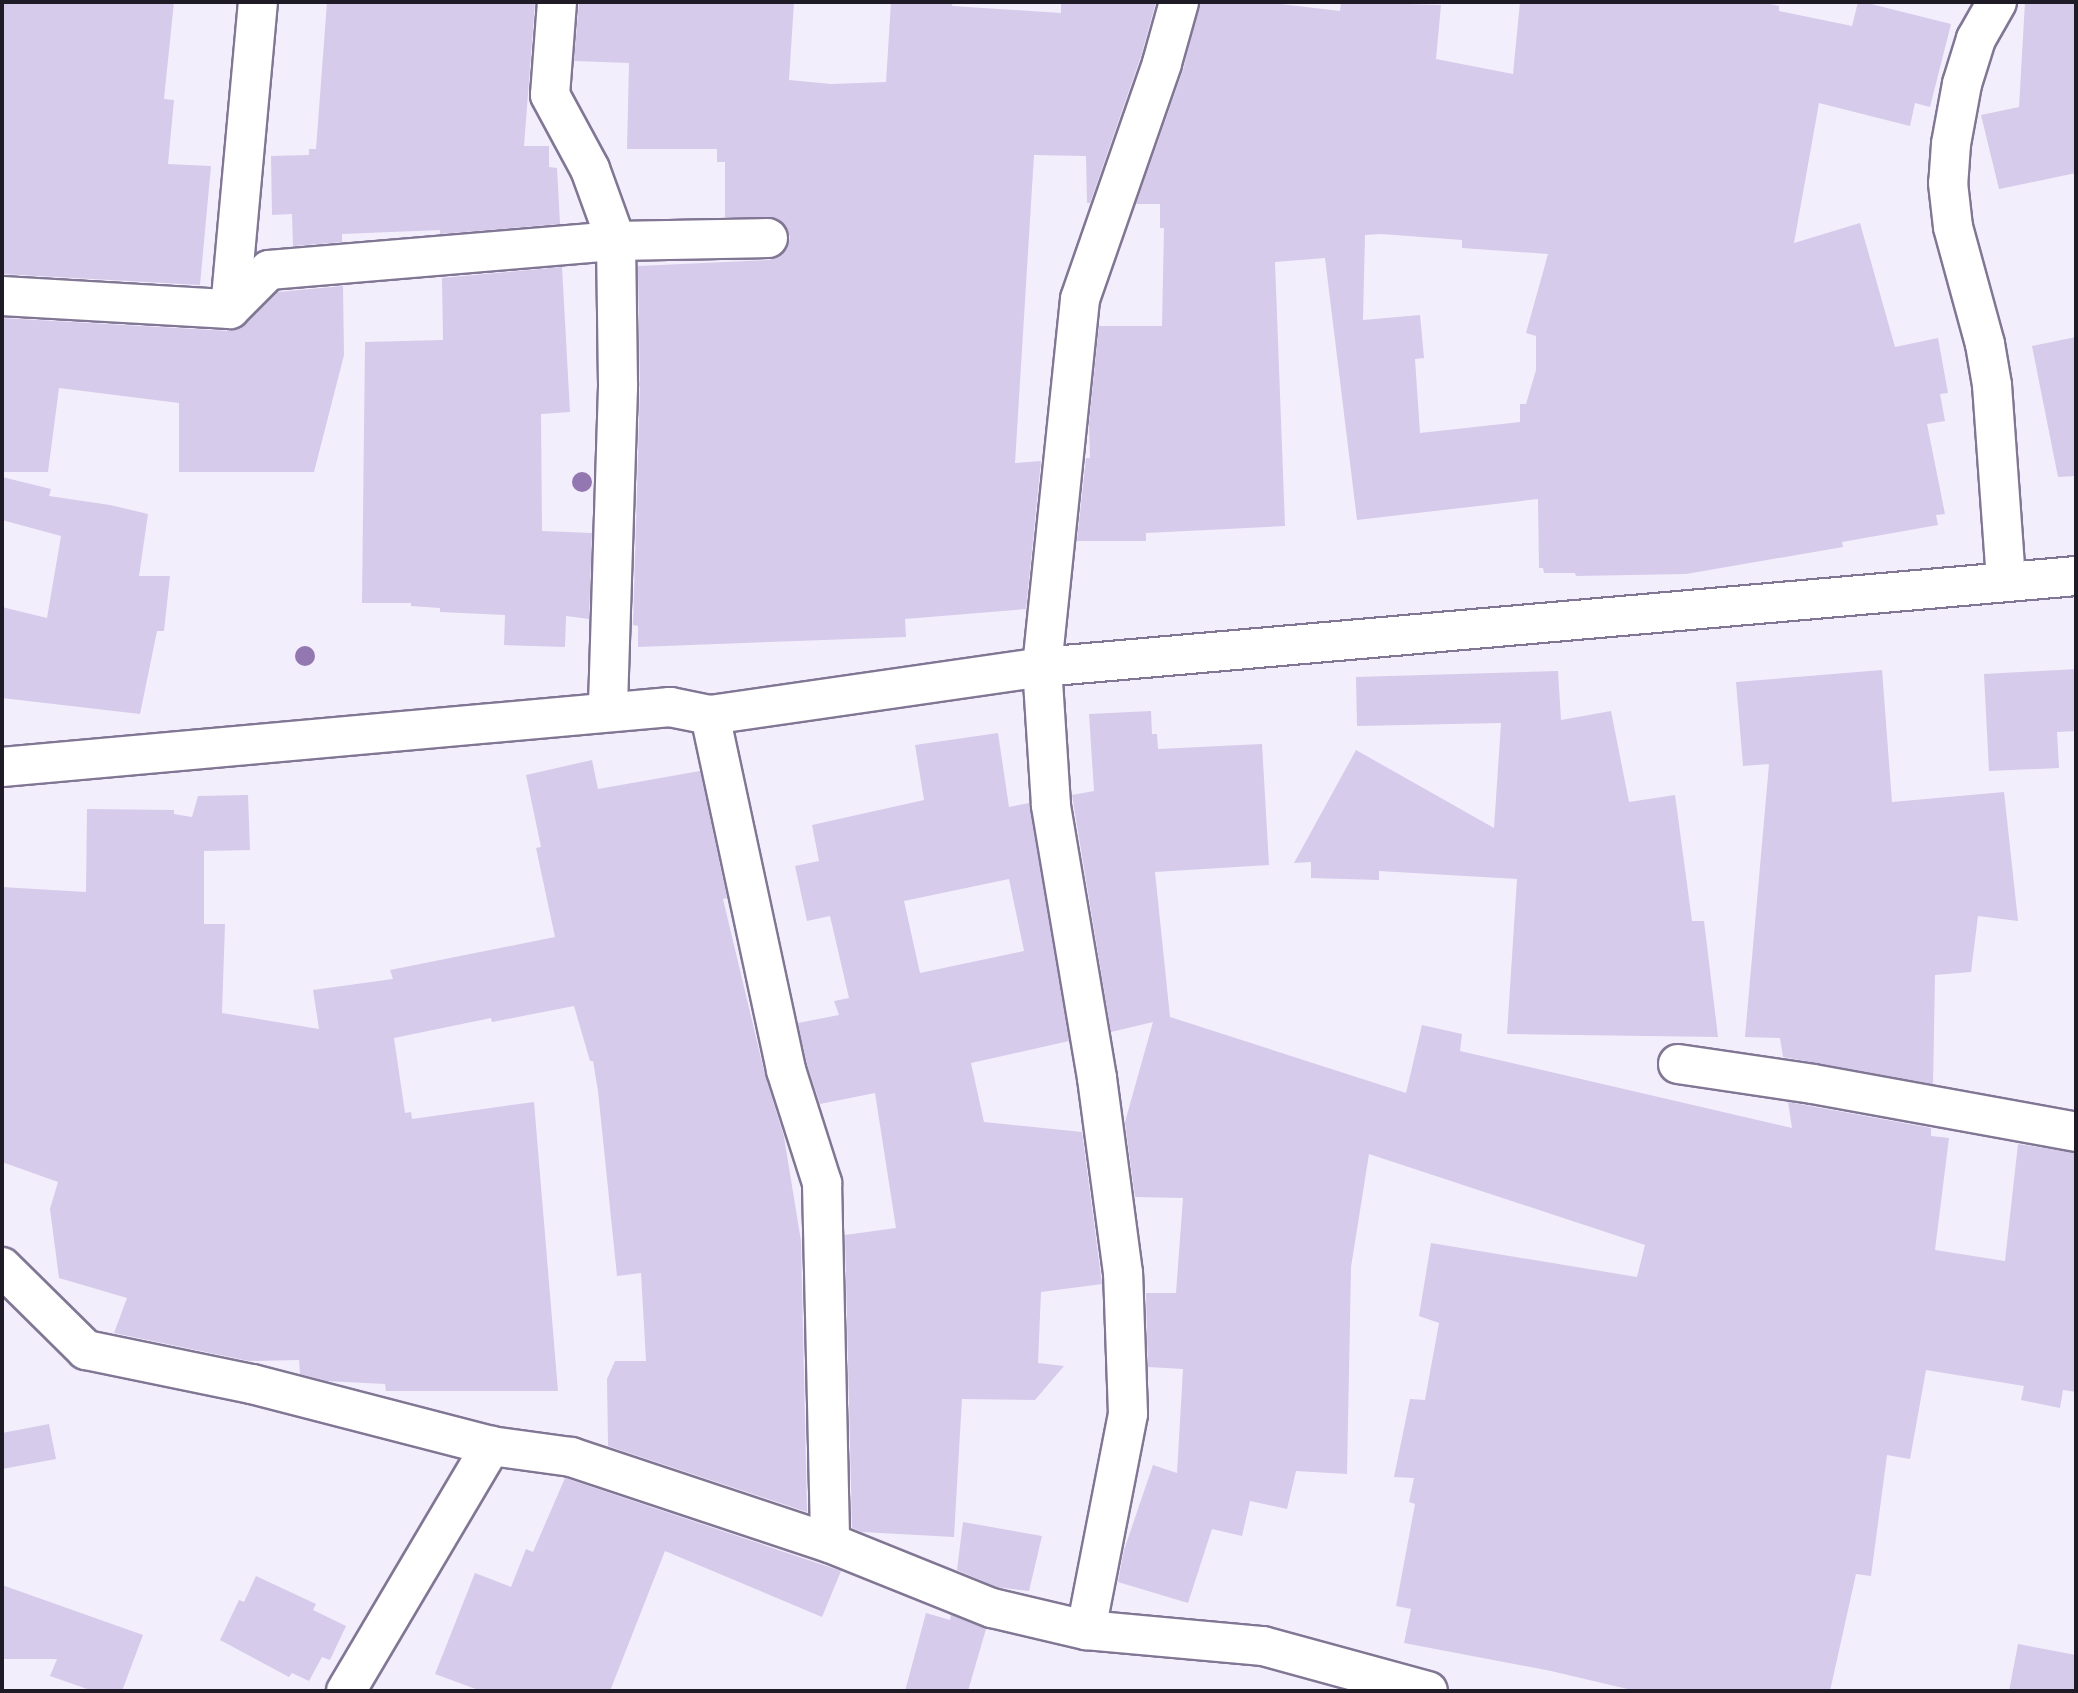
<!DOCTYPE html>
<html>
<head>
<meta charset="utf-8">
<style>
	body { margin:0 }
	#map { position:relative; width:2078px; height:1693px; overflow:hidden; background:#f3eefc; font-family:Rubik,sans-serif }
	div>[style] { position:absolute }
	.building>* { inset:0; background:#d6cbeb }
	.roads { filter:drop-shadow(2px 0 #817794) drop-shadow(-2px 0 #817794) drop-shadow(0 2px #817794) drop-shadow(0 -2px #817794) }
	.minor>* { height:38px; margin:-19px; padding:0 19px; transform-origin:19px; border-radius:19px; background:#fff }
	.tertiary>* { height:38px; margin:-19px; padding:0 19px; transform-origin:19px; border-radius:19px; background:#fff }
	.trees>* { width:20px; height:20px; margin:-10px; border-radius:50%; background:#9377b1 }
	span { translate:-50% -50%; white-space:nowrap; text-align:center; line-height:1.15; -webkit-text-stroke:6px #fefefe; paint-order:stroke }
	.frame { position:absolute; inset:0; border:4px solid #1e1a26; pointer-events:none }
</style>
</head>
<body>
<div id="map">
	<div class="building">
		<i style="clip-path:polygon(2px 2px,174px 2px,164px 99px,174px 100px,168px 164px,211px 166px,200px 285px,2px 274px)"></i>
		<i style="clip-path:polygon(327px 2px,535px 2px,524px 146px,549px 146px,549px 167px,557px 168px,560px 224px,440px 234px,440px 230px,342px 234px,342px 242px,293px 246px,292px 214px,272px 215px,271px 156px,309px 155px,309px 149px,316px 149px)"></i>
		<i style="clip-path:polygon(579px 2px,794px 2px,789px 80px,831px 84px,886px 82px,891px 2px,953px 2px,952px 6px,1061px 13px,1061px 2px,1156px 2px,1141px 56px,1090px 203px,1087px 203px,1086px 156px,1034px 155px,1015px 463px,1041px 461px,1026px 609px,905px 619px,906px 637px,638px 647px,638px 626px,633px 625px,640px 388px,638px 266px,769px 260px,780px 256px,787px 249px,790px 237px,786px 226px,778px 219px,725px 217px,725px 162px,717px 162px,717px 149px,627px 149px,629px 63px,574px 61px)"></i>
		<i style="clip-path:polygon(evenodd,1200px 2px,1263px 2px,1340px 11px,1341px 2px,1441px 5px,1436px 59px,1513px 74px,1520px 2px,1760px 2px,1779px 6px,1779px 11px,1852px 26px,1858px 2px,1863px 2px,1951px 24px,1930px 107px,1915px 103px,1910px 126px,1819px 103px,1794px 243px,1860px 223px,1895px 347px,1938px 338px,1948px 393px,1940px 394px,1945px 421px,1927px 424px,1945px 514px,1936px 515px,1938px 525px,1842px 542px,1843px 547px,1686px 574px,1576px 576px,1575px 573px,1544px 573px,1543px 568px,1539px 568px,1538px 499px,1357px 520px,1325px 258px,1275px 262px,1285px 526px,1146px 533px,1146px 541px,1077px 541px,1086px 458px,1090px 458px,1089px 423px,1099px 326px,1162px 326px,1164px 228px,1160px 228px,1160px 204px,1136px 204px,1183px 70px,1200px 2px,1381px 234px,1462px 240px,1462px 248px,1548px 254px,1526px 333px,1536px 336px,1536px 370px,1526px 404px,1520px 404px,1520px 422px,1420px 433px,1415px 359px,1424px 358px,1420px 315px,1363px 320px,1365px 235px,1381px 234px)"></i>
		<i style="clip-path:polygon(2025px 2px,2076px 2px,2076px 173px,1999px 189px,1981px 115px,2019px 107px)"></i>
		<i style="clip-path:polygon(562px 267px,570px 412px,541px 414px,542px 531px,592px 533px,589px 619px,566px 616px,565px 647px,504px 645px,505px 615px,440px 612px,440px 608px,411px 606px,411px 603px,362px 603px,365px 342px,443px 340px,442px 278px)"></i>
		<i style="clip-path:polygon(343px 286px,344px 355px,314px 472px,179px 472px,179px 403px,59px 388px,48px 472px,2px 472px,2px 318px,229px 331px,245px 325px,278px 292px)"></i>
		<i style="clip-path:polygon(2076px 337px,2076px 476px,2058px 477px,2032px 346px)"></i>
		<i style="clip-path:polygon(2px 477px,51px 489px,49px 496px,110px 505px,148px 514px,139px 576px,170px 576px,164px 631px,157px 631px,140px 714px,2px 698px,2px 607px,47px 618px,61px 536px,2px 520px)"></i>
		<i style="clip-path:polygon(2076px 669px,2076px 731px,2057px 732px,2059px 768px,1989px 771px,1984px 674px)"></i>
		<i style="clip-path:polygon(1882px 670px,1892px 802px,2004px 792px,2018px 921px,1978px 916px,1971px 972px,1935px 975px,1933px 1084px,1783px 1057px,1780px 1038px,1745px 1037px,1769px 764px,1743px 766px,1736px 682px)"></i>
		<i style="clip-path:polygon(1558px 671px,1561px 720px,1611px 711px,1629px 802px,1675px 795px,1692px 921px,1704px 921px,1718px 1037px,1507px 1034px,1517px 879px,1379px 871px,1379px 880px,1311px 878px,1311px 862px,1294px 863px,1356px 750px,1494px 828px,1501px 723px,1357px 726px,1356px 677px)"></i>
		<i style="clip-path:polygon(1151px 711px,1152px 734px,1157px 734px,1158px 749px,1262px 744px,1269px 865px,1155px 872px,1170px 1017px,1406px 1093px,1422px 1025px,1462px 1034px,1460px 1051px,1792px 1128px,1788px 1102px,1931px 1128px,1931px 1136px,1949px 1138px,1935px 1250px,2005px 1261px,2018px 1144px,2076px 1153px,2076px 1392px,2063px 1390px,2060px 1408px,2021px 1400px,2024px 1386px,1926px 1370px,1910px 1459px,1887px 1455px,1871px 1576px,1856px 1574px,1830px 1691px,1636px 1691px,1551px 1671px,1404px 1643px,1411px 1609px,1396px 1606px,1415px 1504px,1409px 1502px,1414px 1478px,1394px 1477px,1410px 1399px,1425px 1400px,1439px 1323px,1419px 1316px,1431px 1243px,1637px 1277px,1645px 1245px,1369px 1154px,1351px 1267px,1347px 1474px,1296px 1471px,1287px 1509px,1250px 1501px,1242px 1536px,1212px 1529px,1188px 1603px,1118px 1582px,1124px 1550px,1153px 1465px,1177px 1473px,1183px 1369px,1148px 1367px,1146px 1293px,1176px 1293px,1183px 1198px,1135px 1197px,1125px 1122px,1153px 1022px,1111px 1032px,1072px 795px,1094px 791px,1089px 714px)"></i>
		<i style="clip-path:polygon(evenodd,998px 733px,1009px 807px,1029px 803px,1069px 1041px,971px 1063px,984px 1122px,1082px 1132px,1102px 1284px,1041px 1292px,1038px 1363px,1064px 1366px,1035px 1400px,962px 1399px,954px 1537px,862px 1532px,852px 1528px,845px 1235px,896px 1228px,875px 1093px,820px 1104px,807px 1064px,798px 1023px,839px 1015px,834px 1001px,849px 998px,830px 916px,807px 921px,795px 866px,819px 861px,812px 825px,924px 800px,915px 745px,998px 733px,1009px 879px,1024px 951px,920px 973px,904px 901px,1009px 879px)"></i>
		<i style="clip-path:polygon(592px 760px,598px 789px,700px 771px,727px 898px,723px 899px,765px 1075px,784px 1137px,801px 1241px,807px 1512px,608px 1446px,607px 1379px,615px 1361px,646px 1361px,641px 1273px,617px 1276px,598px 1091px,593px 1061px,590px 1061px,574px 1006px,492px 1022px,491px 1018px,394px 1038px,405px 1113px,411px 1112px,412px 1119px,534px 1102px,558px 1391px,386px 1391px,385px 1384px,326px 1381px,300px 1374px,299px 1360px,249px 1361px,114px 1333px,127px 1298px,59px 1278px,50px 1209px,58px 1182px,2px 1162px,2px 887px,86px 892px,87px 809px,174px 810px,174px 814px,192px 817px,198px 796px,248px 795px,250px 850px,204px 851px,204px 924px,225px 924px,222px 1013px,319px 1029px,313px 990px,393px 979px,390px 970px,555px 937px,536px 848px,541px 847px,526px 775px)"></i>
		<i style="clip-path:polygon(49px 1424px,56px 1459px,2px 1469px,2px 1433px)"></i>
		<i style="clip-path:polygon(565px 1478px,841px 1571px,822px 1617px,665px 1551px,610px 1691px,481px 1691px,435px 1674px,475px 1573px,511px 1587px,526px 1549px,533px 1552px)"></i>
		<i style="clip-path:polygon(963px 1522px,1042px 1536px,1029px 1591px,997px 1587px,957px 1570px)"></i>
		<i style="clip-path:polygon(256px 1576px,316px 1604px,313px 1610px,346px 1626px,330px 1660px,322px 1657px,309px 1681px,292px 1673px,289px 1677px,220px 1640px,239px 1600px,244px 1602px)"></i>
		<i style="clip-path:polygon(2px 1585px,143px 1635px,122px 1691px,93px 1691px,50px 1676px,57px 1659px,2px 1659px)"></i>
		<i style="clip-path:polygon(926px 1613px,950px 1620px,951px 1615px,986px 1629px,968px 1691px,905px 1691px)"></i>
		<i style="clip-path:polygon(2018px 1644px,2076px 1655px,2076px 1691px,2009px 1691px)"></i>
	</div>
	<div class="roads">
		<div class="minor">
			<i style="left:557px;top:2px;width:93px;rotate:94.3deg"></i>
			<i style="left:550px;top:95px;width:84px;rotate:61.6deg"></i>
			<i style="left:590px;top:169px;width:77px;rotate:70.1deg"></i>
			<i style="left:616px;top:241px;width:146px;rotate:89.2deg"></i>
			<i style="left:618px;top:387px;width:325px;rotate:91.8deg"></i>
			<i style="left:1997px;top:2px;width:43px;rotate:119.6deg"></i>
			<i style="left:1976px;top:39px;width:47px;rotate:107.3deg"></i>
			<i style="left:1962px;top:84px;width:61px;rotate:100.4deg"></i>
			<i style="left:1951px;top:144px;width:39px;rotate:94deg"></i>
			<i style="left:1948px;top:183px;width:44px;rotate:83.5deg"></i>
			<i style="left:1953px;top:227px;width:121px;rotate:74.7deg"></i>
			<i style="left:1985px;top:344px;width:42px;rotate:80.3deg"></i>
			<i style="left:1992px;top:385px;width:197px;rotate:85.9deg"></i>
			<i style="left:2px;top:296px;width:228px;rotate:3.3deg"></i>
			<i style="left:230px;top:309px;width:55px;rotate:-45deg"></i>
			<i style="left:269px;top:270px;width:348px;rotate:-4.8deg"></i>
			<i style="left:616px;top:241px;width:152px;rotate:-1.1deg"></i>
			<i style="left:230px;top:309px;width:308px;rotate:-84.8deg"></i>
			<i style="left:710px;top:715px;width:363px;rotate:77.9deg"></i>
			<i style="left:786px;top:1070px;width:119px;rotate:72.3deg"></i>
			<i style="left:822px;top:1183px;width:360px;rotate:88.7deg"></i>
			<i style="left:1678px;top:1064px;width:136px;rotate:8.4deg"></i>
			<i style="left:1813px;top:1084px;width:267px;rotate:10.3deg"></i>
			<i style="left:2px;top:1267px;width:118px;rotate:44.7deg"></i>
			<i style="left:86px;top:1350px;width:169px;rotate:11.6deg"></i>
			<i style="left:252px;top:1384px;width:247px;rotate:14.5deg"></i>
			<i style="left:491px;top:1446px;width:81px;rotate:7.8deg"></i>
			<i style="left:571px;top:1457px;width:273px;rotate:18.4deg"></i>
			<i style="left:830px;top:1543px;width:175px;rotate:21.9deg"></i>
			<i style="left:992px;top:1608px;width:97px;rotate:13.2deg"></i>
			<i style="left:1086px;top:1630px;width:178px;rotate:5.2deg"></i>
			<i style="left:1263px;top:1646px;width:171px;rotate:15.3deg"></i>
			<i style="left:1086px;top:1630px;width:220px;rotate:-79deg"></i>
			<i style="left:1128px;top:1414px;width:141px;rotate:-92deg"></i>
			<i style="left:1123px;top:1273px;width:197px;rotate:-97.6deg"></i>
			<i style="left:1097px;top:1078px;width:277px;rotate:-99.6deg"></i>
			<i style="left:1051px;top:805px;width:138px;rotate:-93.7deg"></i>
			<i style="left:1042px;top:667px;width:370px;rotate:-84.1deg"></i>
			<i style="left:1080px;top:299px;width:250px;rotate:-70.8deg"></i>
			<i style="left:1162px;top:63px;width:63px;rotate:-74.4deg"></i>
			<i style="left:346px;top:1691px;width:285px;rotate:-59.4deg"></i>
		</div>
		<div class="tertiary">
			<i style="left:2px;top:767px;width:671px;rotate:-5.13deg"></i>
			<i style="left:670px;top:707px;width:41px;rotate:11.3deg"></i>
			<i style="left:710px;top:715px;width:335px;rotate:-8.2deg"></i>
			<i style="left:1042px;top:667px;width:1038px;rotate:-5.03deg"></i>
		</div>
	</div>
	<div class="trees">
		<i style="left:582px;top:482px"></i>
		<i style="left:305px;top:656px"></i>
	</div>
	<div class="frame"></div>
</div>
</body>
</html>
